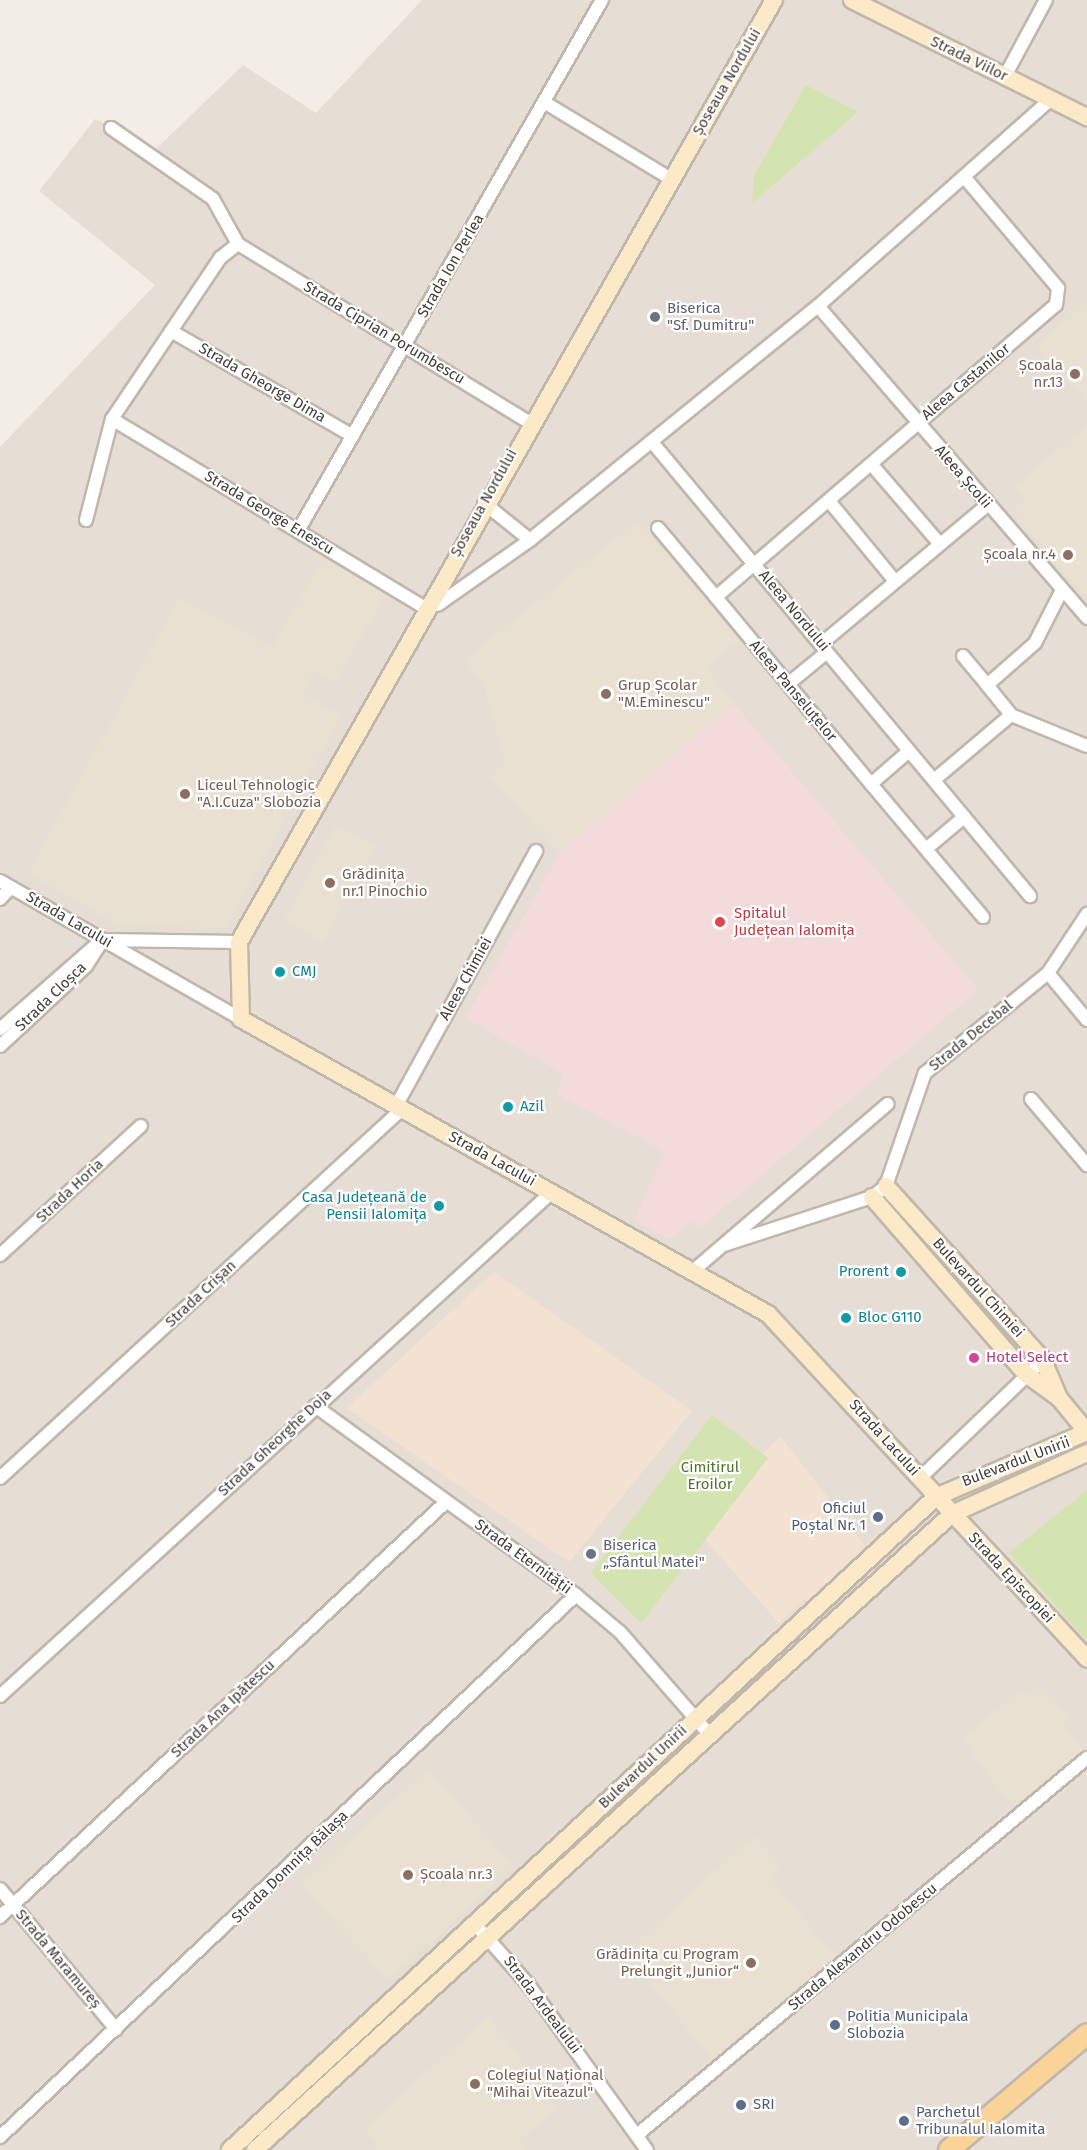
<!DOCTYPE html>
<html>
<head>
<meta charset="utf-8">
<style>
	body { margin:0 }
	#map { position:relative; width:1087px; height:2150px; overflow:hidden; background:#f2ede6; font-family:"Fira Sans",sans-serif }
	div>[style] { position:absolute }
	.residential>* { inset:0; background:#e6ded4 }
	.commercial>* { inset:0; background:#f3e2d2 }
	.education>* { inset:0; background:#eae0d1 }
	.medical>* { inset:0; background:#f2dbda }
	.green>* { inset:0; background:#d3e4b1 }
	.roads { filter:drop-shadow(2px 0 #c0b7ac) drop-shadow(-2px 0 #c0b7ac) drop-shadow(0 2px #c0b7ac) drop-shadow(0 -2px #c0b7ac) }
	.street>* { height:12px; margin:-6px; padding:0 6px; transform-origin:6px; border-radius:6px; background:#fff }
	.secondary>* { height:16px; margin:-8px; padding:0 8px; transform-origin:8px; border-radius:8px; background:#fbe9c7 }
	.primary>* { height:20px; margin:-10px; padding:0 10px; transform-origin:10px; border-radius:10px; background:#f9d398 }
	.dots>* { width:16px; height:16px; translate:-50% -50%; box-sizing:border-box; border:3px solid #fff; border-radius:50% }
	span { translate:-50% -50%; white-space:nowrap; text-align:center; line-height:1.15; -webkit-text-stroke:4.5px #fff; paint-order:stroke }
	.street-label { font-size:15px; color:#443d36 }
	.worship-label { font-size:15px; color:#5b616d }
	.left { translate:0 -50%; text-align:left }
	.education-label { font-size:15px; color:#785e54 }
	.right { translate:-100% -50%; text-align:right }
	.health-label { font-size:15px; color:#be3a42 }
	.culture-label { font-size:15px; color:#0d838f }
	.hotel-label { font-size:15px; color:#b23c85 }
	.park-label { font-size:15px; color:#4f732c }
	.service-label { font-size:15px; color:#4e5e75 }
</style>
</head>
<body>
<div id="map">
	<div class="residential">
		<i style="clip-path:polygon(422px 0,1087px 0,1087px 2150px,0 2150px,0 447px,155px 285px,39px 191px,95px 119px,156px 149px,243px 65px,316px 113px)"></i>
	</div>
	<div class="commercial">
		<i style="clip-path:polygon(494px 1272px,692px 1411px,569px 1562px,347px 1408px)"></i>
		<i style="clip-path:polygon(781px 1437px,868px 1550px,810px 1605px,805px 1599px,779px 1623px,705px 1539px,768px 1458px,763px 1453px)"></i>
	</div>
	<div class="education">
		<i style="clip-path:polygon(1087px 302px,1087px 402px,1037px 346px)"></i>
		<i style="clip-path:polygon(1087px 424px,1087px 599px,1012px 511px,1025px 500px,1014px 487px)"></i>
		<i style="clip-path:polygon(638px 521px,739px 640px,706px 668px,734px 704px,560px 853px,490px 777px,505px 762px,484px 684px,464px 660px)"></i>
		<i style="clip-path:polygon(323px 559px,386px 594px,335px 682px,314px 671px,302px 694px,341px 715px,226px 928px,117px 924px,28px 873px,179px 599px,272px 647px)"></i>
		<i style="clip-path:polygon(336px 825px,375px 846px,323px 942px,284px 920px)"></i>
		<i style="clip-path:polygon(1041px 1685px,1071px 1718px,1063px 1725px,1086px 1751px,1017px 1811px,971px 1754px,974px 1751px,963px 1737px,1021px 1690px,1027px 1696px)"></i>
		<i style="clip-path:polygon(428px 1769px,514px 1866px,389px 1980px,301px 1885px)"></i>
		<i style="clip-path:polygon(754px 1836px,780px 1866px,770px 1877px,834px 1956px,713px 2060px,625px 1953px)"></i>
		<i style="clip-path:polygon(488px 2016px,556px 2109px,519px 2141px,527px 2150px,374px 2150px,379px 2145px,364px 2129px)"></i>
	</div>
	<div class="medical">
		<i style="clip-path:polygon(734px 704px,978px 990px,699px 1229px,691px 1221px,669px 1239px,634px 1220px,665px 1152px,557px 1094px,564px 1074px,466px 1018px,560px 853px)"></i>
	</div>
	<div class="green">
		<i style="clip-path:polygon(806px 85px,858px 112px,752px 203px,754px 175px)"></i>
		<i style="clip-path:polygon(712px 1415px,768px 1458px,641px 1623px,591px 1573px)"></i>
		<i style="clip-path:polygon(1087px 1490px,1087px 1641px,1009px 1553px)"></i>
	</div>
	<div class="roads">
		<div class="street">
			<i style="left:1005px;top:76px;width:86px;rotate:-61.7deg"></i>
			<i style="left:544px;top:102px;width:149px;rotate:31.2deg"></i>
			<i style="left:111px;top:128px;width:124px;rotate:34.8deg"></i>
			<i style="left:213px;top:199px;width:51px;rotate:60.9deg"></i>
			<i style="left:238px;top:244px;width:342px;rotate:31.5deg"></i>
			<i style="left:818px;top:306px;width:412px;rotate:49.2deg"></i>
			<i style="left:171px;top:331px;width:210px;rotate:30deg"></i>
			<i style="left:112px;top:419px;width:366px;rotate:31.1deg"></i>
			<i style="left:425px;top:608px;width:15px;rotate:-16deg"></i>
			<i style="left:439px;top:604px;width:111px;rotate:-35.1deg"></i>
			<i style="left:530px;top:540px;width:371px;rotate:-39.1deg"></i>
			<i style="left:818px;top:306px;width:312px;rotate:-41.6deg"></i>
			<i style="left:652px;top:442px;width:591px;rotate:50.22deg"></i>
			<i style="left:872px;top:465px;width:104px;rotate:49.3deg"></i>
			<i style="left:829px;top:501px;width:104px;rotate:50.5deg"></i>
			<i style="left:484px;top:503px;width:59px;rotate:38.8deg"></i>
			<i style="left:86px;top:520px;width:104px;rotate:-75.6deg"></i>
			<i style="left:112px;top:419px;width:194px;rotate:-56.1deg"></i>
			<i style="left:220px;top:258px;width:23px;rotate:-38deg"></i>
			<i style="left:658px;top:528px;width:90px;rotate:50deg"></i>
			<i style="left:298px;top:531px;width:612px;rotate:-60.21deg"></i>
			<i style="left:1062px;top:590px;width:59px;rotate:117deg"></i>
			<i style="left:1035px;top:643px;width:64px;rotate:138.8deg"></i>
			<i style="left:987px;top:685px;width:38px;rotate:51deg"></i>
			<i style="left:1011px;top:715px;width:82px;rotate:22.2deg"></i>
			<i style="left:821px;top:644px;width:217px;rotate:-39.9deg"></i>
			<i style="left:963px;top:656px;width:38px;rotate:50deg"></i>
			<i style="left:788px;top:684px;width:50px;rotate:-39.4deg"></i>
			<i style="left:909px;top:751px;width:50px;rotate:139deg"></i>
			<i style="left:871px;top:784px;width:174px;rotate:49.9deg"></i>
			<i style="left:934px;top:780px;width:101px;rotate:-40.2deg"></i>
			<i style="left:871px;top:784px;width:243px;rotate:-129.7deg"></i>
			<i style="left:716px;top:597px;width:448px;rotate:-40.7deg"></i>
			<i style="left:1056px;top:305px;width:17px;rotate:-83deg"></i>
			<i style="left:1058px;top:288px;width:143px;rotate:-130.2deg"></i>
			<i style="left:926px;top:849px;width:50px;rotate:-40.1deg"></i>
			<i style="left:0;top:881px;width:278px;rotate:29.8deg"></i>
			<i style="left:0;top:899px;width:16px;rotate:-47deg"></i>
			<i style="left:106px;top:940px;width:133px;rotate:0.9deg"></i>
			<i style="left:1048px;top:973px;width:61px;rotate:50.3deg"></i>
			<i style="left:0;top:1029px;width:129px;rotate:-41.2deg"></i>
			<i style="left:0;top:1046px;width:117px;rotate:-42.9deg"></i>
			<i style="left:86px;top:966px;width:31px;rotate:-57deg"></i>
			<i style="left:1031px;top:1099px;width:87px;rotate:49.7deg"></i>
			<i style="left:396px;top:1106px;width:291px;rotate:-61.2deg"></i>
			<i style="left:724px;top:1245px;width:156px;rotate:-18deg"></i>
			<i style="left:872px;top:1197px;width:18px;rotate:-38deg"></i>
			<i style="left:886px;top:1186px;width:120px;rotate:-71deg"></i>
			<i style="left:925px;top:1073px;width:159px;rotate:-39.1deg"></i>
			<i style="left:1048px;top:973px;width:71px;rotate:-56.5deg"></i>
			<i style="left:0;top:1255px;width:191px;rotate:-42.5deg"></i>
			<i style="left:694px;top:1270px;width:255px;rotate:-40.6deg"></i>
			<i style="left:315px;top:1406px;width:322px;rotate:35.9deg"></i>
			<i style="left:576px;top:1595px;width:57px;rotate:40.1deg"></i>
			<i style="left:620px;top:1632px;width:135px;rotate:48.9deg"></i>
			<i style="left:0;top:1478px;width:544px;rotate:-42.54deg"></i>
			<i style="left:920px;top:1478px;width:170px;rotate:-43.8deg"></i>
			<i style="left:0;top:1696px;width:747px;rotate:-42.4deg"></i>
			<i style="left:0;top:1889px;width:182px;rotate:50.4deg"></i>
			<i style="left:0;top:1917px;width:609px;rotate:-42.94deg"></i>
			<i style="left:474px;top:1923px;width:81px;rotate:48.5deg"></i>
			<i style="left:528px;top:1984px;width:204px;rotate:54.4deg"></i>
			<i style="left:637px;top:2135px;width:587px;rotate:-39.96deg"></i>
			<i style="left:0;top:2137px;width:791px;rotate:-43.26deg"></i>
		</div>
		<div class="secondary">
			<i style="left:774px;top:0;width:1083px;rotate:119.59deg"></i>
			<i style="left:239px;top:942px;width:77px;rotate:88.5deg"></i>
			<i style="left:241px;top:1019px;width:604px;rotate:29.24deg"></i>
			<i style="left:768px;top:1314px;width:470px;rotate:47.2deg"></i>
			<i style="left:852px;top:0;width:263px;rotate:26.5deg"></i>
			<i style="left:886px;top:1186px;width:234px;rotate:47.9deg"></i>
			<i style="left:1043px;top:1360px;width:41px;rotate:67.2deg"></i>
			<i style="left:872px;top:1197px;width:235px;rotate:49deg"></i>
			<i style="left:1026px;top:1374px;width:41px;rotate:36deg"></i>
			<i style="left:1059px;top:1398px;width:44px;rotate:50.5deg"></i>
			<i style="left:230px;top:2150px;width:962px;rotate:-42.77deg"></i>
			<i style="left:936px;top:1497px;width:164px;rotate:-23.3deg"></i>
			<i style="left:255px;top:2150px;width:944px;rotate:-42.38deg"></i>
			<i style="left:952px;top:1514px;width:148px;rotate:-24.3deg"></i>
		</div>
		<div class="primary">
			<i style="left:949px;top:2150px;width:180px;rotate:-40deg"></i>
		</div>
	</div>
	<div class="dots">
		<i style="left:655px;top:317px;background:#6b7280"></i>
		<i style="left:1075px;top:374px;background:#8d6e63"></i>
		<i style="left:1068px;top:555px;background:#8d6e63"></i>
		<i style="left:606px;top:694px;background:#8d6e63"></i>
		<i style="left:185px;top:794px;background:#8d6e63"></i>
		<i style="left:330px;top:883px;background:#8d6e63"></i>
		<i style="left:720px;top:922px;background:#e0444e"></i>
		<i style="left:280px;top:972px;background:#0f9aa8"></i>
		<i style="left:508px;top:1107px;background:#0f9aa8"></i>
		<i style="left:439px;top:1206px;background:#0f9aa8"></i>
		<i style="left:901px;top:1272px;background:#0f9aa8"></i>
		<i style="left:846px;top:1318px;background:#0f9aa8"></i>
		<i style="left:974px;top:1358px;background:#d1479c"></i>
		<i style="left:878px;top:1517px;background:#5c6f8a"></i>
		<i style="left:591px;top:1554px;background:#6b7280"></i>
		<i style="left:408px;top:1875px;background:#8d6e63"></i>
		<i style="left:751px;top:1963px;background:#8d6e63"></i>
		<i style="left:835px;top:2025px;background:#5c6f8a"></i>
		<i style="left:475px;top:2084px;background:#8d6e63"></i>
		<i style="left:741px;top:2105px;background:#5c6f8a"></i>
		<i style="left:904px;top:2121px;background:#5c6f8a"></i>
	</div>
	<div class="street-label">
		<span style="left:969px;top:59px;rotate:26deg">Strada Viilor</span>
		<span style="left:727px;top:82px;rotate:-60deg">Șoseaua Nordului</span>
		<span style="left:451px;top:266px;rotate:-60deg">Strada Ion Perlea</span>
		<span style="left:384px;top:333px;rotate:31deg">Strada Ciprian Porumbescu</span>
		<span style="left:966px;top:382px;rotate:-40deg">Aleea Castanilor</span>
		<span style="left:262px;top:383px;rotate:30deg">Strada Gheorge Dima</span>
		<span style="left:963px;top:477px;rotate:49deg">Aleea Școlii</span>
		<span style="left:484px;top:503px;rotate:-61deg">Șoseaua Nordului</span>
		<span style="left:269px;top:513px;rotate:31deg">Strada George Enescu</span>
		<span style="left:794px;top:611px;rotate:50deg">Aleea Nordului</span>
		<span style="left:793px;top:691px;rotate:50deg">Aleea Panseluțelor</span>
		<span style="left:69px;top:920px;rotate:30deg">Strada Lacului</span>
		<span style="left:466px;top:979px;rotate:-61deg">Aleea Chimiei</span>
		<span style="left:51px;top:997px;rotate:-44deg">Strada Cloșca</span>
		<span style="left:971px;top:1036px;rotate:-39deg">Strada Decebal</span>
		<span style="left:492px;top:1159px;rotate:29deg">Strada Lacului</span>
		<span style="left:70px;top:1191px;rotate:-43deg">Strada Horia</span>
		<span style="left:978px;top:1288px;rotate:48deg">Bulevardul Chimiei</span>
		<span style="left:201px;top:1294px;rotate:-43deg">Strada Crișan</span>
		<span style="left:884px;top:1438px;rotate:48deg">Strada Lacului</span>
		<span style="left:275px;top:1443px;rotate:-43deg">Strada Gheorghe Doja</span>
		<span style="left:1016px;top:1462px;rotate:-21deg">Bulevardul Unirii</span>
		<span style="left:523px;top:1557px;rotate:36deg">Strada Eternității</span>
		<span style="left:1011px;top:1578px;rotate:47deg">Strada Episcopiei</span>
		<span style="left:223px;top:1709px;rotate:-43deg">Strada Ana Ipătescu</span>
		<span style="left:643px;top:1767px;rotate:-43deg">Bulevardul Unirii</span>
		<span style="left:290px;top:1867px;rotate:-44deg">Strada Domnița Bălașa</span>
		<span style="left:863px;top:1947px;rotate:-40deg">Strada Alexandru Odobescu</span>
		<span style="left:58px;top:1959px;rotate:50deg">Strada Maramureș</span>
		<span style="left:542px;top:2005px;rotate:53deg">Strada Ardealului</span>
	</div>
	<div class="worship-label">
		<span class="left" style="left:667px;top:317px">Biserica<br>"Sf. Dumitru"</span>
		<span class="left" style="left:603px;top:1554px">Biserica<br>„Sfântul Matei"</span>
	</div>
	<div class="education-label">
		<span class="right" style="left:1063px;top:374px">Școala<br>nr.13</span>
		<span class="right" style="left:1056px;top:555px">Școala nr.4</span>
		<span class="left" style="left:618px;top:694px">Grup Școlar<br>"M.Eminescu"</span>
		<span class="left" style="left:197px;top:794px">Liceul Tehnologic<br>"A.I.Cuza" Slobozia</span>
		<span class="left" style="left:342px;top:883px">Grădinița<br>nr.1 Pinochio</span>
		<span class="left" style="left:420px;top:1875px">Școala nr.3</span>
		<span class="right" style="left:739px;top:1963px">Grădinița cu Program<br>Prelungit „Junior“</span>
		<span class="left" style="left:487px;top:2084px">Colegiul Național<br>"Mihai Viteazul"</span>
	</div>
	<div class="health-label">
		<span class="left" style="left:734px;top:922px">Spitalul<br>Județean Ialomița</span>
	</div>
	<div class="culture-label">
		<span class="left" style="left:292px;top:972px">CMJ</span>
		<span class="left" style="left:520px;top:1107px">Azil</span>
		<span class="right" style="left:427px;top:1206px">Casa Județeană de<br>Pensii Ialomița</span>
		<span class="right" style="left:889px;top:1272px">Prorent</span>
		<span class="left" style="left:858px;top:1318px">Bloc G110</span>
	</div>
	<div class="hotel-label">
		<span class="left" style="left:986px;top:1358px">Hotel Select</span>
	</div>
	<div class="park-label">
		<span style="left:710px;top:1476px">Cimitirul<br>Eroilor</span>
	</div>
	<div class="service-label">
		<span class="right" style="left:866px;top:1517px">Oficiul<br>Poștal Nr. 1</span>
		<span class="left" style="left:847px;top:2025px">Politia Municipala<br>Slobozia</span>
		<span class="left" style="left:753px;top:2105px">SRI</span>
		<span class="left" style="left:916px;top:2121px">Parchetul<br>Tribunalul Ialomita</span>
	</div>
</div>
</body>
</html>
